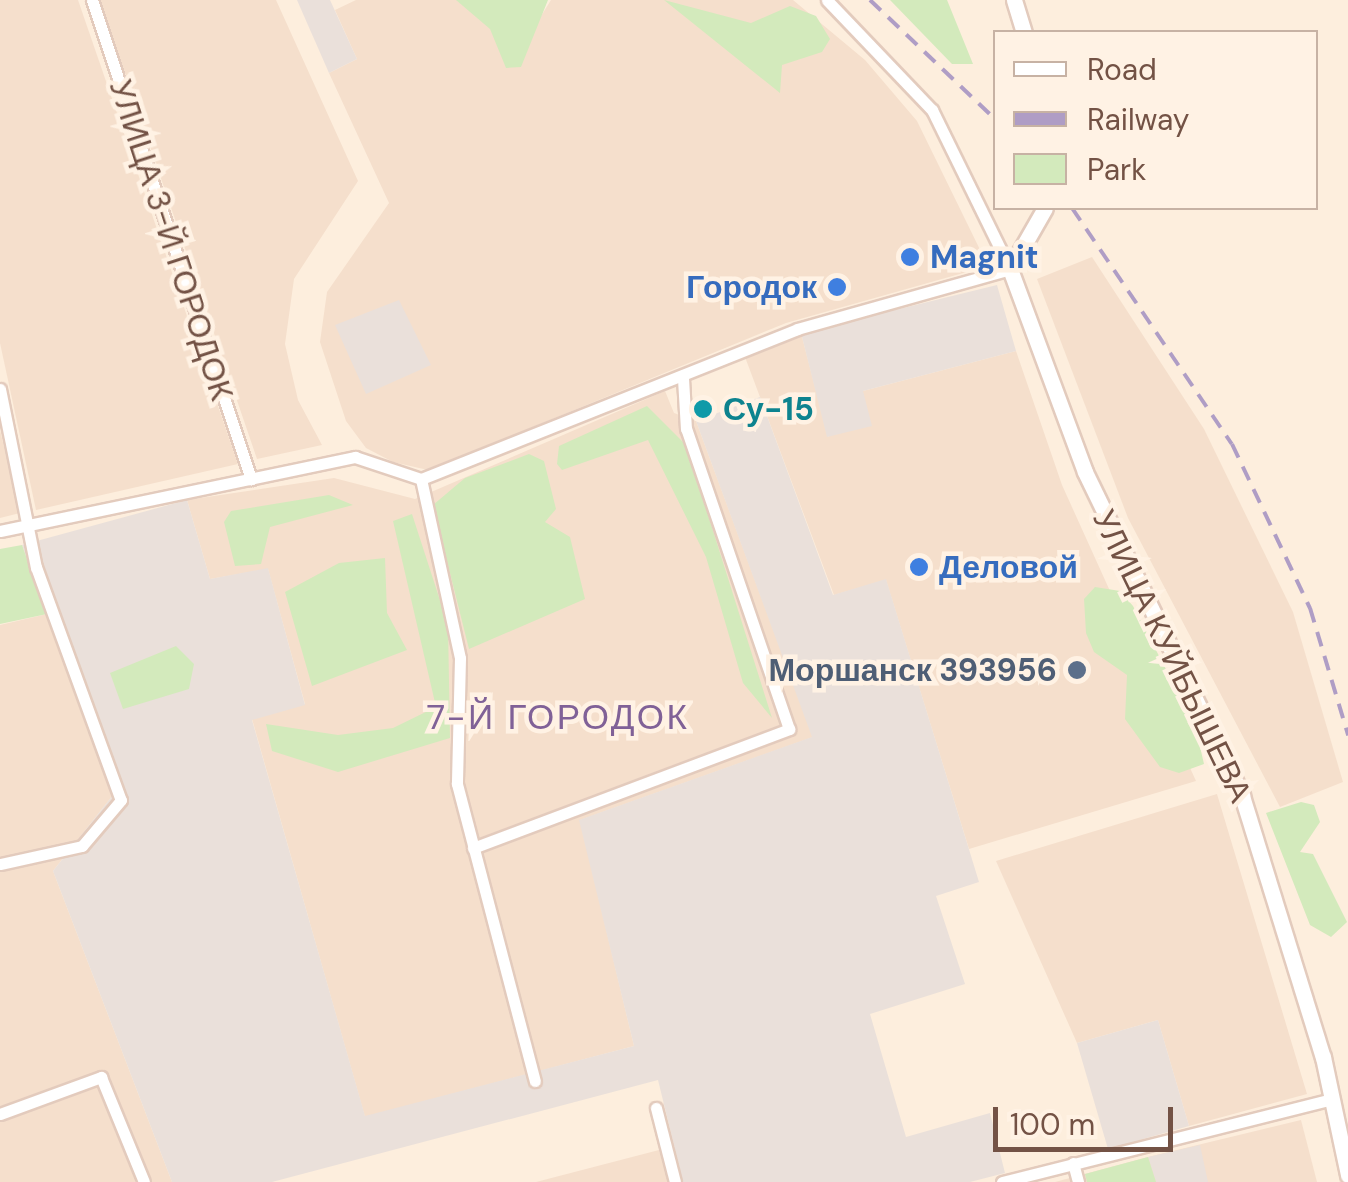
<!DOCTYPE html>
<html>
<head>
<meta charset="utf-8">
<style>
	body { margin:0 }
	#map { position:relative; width:1348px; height:1182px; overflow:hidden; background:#fdeedd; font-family:"DM Sans",sans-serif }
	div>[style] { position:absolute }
	.residential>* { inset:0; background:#f5dfcc }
	.industrial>* { inset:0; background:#eae0da }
	.green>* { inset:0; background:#d3eabc }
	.roads { filter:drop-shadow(2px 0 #e3cbbd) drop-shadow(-2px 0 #e3cbbd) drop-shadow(0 2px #e3cbbd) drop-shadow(0 -2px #e3cbbd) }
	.street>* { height:11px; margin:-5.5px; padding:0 5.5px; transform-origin:5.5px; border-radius:5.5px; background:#fff }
	.secondary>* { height:15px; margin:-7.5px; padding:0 7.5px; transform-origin:7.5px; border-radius:7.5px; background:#fff }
	.rail>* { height:4px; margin-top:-2px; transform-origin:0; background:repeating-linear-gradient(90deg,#af9dc5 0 15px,transparent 0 25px) }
	.dots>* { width:28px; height:28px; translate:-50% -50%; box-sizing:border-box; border:5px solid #fff2e4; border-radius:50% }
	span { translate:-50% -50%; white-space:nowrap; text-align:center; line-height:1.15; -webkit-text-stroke:9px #fff2e4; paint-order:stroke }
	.street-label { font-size:32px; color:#735245 }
	.shop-label { font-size:32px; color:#366cbe; font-weight:700 }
	.left { translate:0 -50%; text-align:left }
	.right { translate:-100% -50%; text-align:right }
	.culture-label { font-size:32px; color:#0d838f; font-weight:700 }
	.service-label { font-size:32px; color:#4e5e75; font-weight:700 }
	.neighbourhood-label { font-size:35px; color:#806197; letter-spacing:2.5px }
	.legend { position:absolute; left:993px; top:30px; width:325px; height:180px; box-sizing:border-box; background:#fff2e4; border:2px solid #c7b2a4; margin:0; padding:12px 18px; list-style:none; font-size:30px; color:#735245 }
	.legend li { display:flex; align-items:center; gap:20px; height:50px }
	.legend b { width:50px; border:2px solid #c7b2a4 }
	.scale { position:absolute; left:993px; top:1107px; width:180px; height:45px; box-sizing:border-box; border:5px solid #735245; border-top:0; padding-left:12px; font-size:30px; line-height:35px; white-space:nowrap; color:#735245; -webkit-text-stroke:8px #fff2e4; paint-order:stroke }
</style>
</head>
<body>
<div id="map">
	<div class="residential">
		<i style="clip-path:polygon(0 0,78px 0,238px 464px,36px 510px,0 343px)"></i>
		<i style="clip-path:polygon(100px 0,276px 0,358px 181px,294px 279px,285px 344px,298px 400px,322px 445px,257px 459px)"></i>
		<i style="clip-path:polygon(356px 0,475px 0,528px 37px,551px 0,793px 0,865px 60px,917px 121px,988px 266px,786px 323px,428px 470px,393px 462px,366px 448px,346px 421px,320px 342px,327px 292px,389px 203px,329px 73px,357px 59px,335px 10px)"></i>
		<i style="clip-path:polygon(1092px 257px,1204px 429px,1293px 612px,1343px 782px,1280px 807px,1128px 518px,1037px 279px)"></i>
		<i style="clip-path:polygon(801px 333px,828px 437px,863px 391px,1016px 351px,1062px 485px,1196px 781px,969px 849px,886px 580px,834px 595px,745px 357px)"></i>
		<i style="clip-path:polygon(665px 391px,674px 413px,696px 421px,813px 737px,580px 820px,634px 1046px,365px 1117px,252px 719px,305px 704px,268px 569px,210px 579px,187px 500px,334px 478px,415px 499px)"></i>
		<i style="clip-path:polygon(0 430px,20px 513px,0 518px)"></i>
		<i style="clip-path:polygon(47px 614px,113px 795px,53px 871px,172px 1182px,0 1182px,0 625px)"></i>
		<i style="clip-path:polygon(1217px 794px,1307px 1094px,1189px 1126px,1158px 1020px,1077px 1043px,996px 861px)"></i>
		<i style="clip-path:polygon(1301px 1120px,1317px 1182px,1055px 1182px,1148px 1157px)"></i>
		<i style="clip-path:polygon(659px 1150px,668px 1182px,536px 1182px)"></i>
	</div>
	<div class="industrial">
		<i style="clip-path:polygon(297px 0,330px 0,357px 59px,329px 73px)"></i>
		<i style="clip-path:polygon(997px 285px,1016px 351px,863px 391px,872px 426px,827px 437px,801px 333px)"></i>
		<i style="clip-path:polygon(399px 300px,431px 365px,366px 394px,335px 325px)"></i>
		<i style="clip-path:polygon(760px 397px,833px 595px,886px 579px,979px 882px,936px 896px,965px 984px,870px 1014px,906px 1137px,990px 1113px,1005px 1173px,970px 1182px,683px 1182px,658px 1080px,272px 1182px,172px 1182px,53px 871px,113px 795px,22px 545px,187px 500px,210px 579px,268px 568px,305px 705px,252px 720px,365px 1116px,634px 1046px,579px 820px,812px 737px,696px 421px)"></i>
		<i style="clip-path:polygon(1158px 1020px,1189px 1126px,1108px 1149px,1077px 1043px)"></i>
		<i style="clip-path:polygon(1200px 1145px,1208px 1182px,1156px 1182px,1148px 1157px)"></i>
	</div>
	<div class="green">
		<i style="clip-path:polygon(456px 0,548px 0,521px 67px,506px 68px,490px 29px)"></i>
		<i style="clip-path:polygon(664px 0,751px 23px,790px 6px,816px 16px,830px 39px,822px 52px,782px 65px,780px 93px)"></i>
		<i style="clip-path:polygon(890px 0,947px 0,973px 64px,952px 64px)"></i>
		<i style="clip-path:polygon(647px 406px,686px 445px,772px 718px,743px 683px,706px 557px,648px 440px,562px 470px,557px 464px,559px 446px)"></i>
		<i style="clip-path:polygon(529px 454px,544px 461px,556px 509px,545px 522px,570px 537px,585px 599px,469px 649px,433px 505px,465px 478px)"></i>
		<i style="clip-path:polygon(329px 495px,353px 505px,270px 527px,261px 564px,235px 566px,224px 522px,231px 511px)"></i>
		<i style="clip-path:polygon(412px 514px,448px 625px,450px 738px,338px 772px,272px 751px,266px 724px,338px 735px,393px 728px,436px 707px,393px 521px)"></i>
		<i style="clip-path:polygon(22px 545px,47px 614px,0 624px,0 549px)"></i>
		<i style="clip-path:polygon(385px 558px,387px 613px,407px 650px,312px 686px,285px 592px,339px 563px)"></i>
		<i style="clip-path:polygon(1095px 587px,1120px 591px,1133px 606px,1195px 725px,1204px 764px,1179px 773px,1160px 767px,1125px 719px,1127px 675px,1094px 652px,1086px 633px,1084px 599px)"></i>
		<i style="clip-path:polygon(176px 646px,194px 664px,189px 689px,123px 709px,110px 673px)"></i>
		<i style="clip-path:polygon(1301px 802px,1314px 805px,1320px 822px,1300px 852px,1313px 854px,1347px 922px,1331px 937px,1310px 925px,1266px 813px)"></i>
		<i style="clip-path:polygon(1148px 1157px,1156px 1182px,1087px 1182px,1085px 1174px)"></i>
	</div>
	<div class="roads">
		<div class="street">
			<i style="left:92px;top:0;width:505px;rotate:71.64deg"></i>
			<i style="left:0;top:389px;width:182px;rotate:78.6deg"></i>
			<i style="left:36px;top:567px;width:248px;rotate:70deg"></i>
			<i style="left:121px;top:800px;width:60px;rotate:130.3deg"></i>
			<i style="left:82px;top:846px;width:84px;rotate:167.6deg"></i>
			<i style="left:421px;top:479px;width:183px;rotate:77.7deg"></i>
			<i style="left:460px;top:658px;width:126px;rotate:91.4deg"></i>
			<i style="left:457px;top:784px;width:307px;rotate:75.3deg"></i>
			<i style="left:0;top:531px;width:363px;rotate:-11.8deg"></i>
			<i style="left:355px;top:457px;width:70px;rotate:18.4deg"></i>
			<i style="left:421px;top:479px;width:405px;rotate:-21.7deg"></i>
			<i style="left:797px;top:329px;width:221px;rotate:-15.7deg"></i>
			<i style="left:1010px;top:269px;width:177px;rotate:-116.1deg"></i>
			<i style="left:932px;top:110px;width:152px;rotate:-133.7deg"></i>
			<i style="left:473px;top:848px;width:338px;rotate:-20.6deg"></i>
			<i style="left:789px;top:729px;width:317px;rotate:-108.9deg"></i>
			<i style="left:686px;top:429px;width:50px;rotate:-93.4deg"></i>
			<i style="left:656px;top:1108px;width:76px;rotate:75.6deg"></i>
			<i style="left:0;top:1114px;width:108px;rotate:-20.1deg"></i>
			<i style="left:101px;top:1077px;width:113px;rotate:67.7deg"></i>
			<i style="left:1073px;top:1163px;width:20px;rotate:75deg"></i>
			<i style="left:1002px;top:1182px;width:341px;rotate:-14.1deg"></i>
		</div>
		<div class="secondary">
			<i style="left:1014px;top:0;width:34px;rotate:73deg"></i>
			<i style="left:1045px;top:208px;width:70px;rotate:119.8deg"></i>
			<i style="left:1010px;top:269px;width:216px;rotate:69.7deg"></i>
			<i style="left:1085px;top:472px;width:360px;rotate:64.1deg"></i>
			<i style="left:1242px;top:796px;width:273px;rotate:72.8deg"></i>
			<i style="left:1323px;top:1057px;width:121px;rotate:78deg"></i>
		</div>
	</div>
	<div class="rail">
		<i style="left:870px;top:0;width:174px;rotate:43.6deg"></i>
		<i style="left:1072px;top:208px;width:285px;rotate:55.9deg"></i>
		<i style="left:1232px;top:444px;width:182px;rotate:64.6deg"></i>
		<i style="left:1310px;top:608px;width:133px;rotate:73.3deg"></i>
	</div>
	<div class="dots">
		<i style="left:910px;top:257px;background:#3f7fe0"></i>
		<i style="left:837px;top:287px;background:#3f7fe0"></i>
		<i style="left:703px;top:409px;background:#0f9aa8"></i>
		<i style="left:919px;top:567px;background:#3f7fe0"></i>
		<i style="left:1077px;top:670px;background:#5c6f8a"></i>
	</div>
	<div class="street-label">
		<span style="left:171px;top:240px;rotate:72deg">УЛИЦА 3-Й ГОРОДОК</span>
		<span style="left:1172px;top:656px;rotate:64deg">УЛИЦА КУЙБЫШЕВА</span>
	</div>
	<div class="shop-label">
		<span class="left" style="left:930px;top:257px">Magnit</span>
		<span class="right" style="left:817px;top:287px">Городок</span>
		<span class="left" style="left:939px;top:567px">Деловой</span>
	</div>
	<div class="culture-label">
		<span class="left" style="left:723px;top:409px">Су-15</span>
	</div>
	<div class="service-label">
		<span class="right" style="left:1057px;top:670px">Моршанск 393956</span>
	</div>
	<div class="neighbourhood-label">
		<span style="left:558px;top:717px">7-Й ГОРОДОК</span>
	</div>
	<ul class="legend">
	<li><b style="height:12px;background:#fff"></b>Road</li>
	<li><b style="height:12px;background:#af9dc5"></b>Railway</li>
	<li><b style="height:28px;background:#d3eabc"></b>Park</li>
	</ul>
	<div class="scale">100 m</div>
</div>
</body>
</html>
